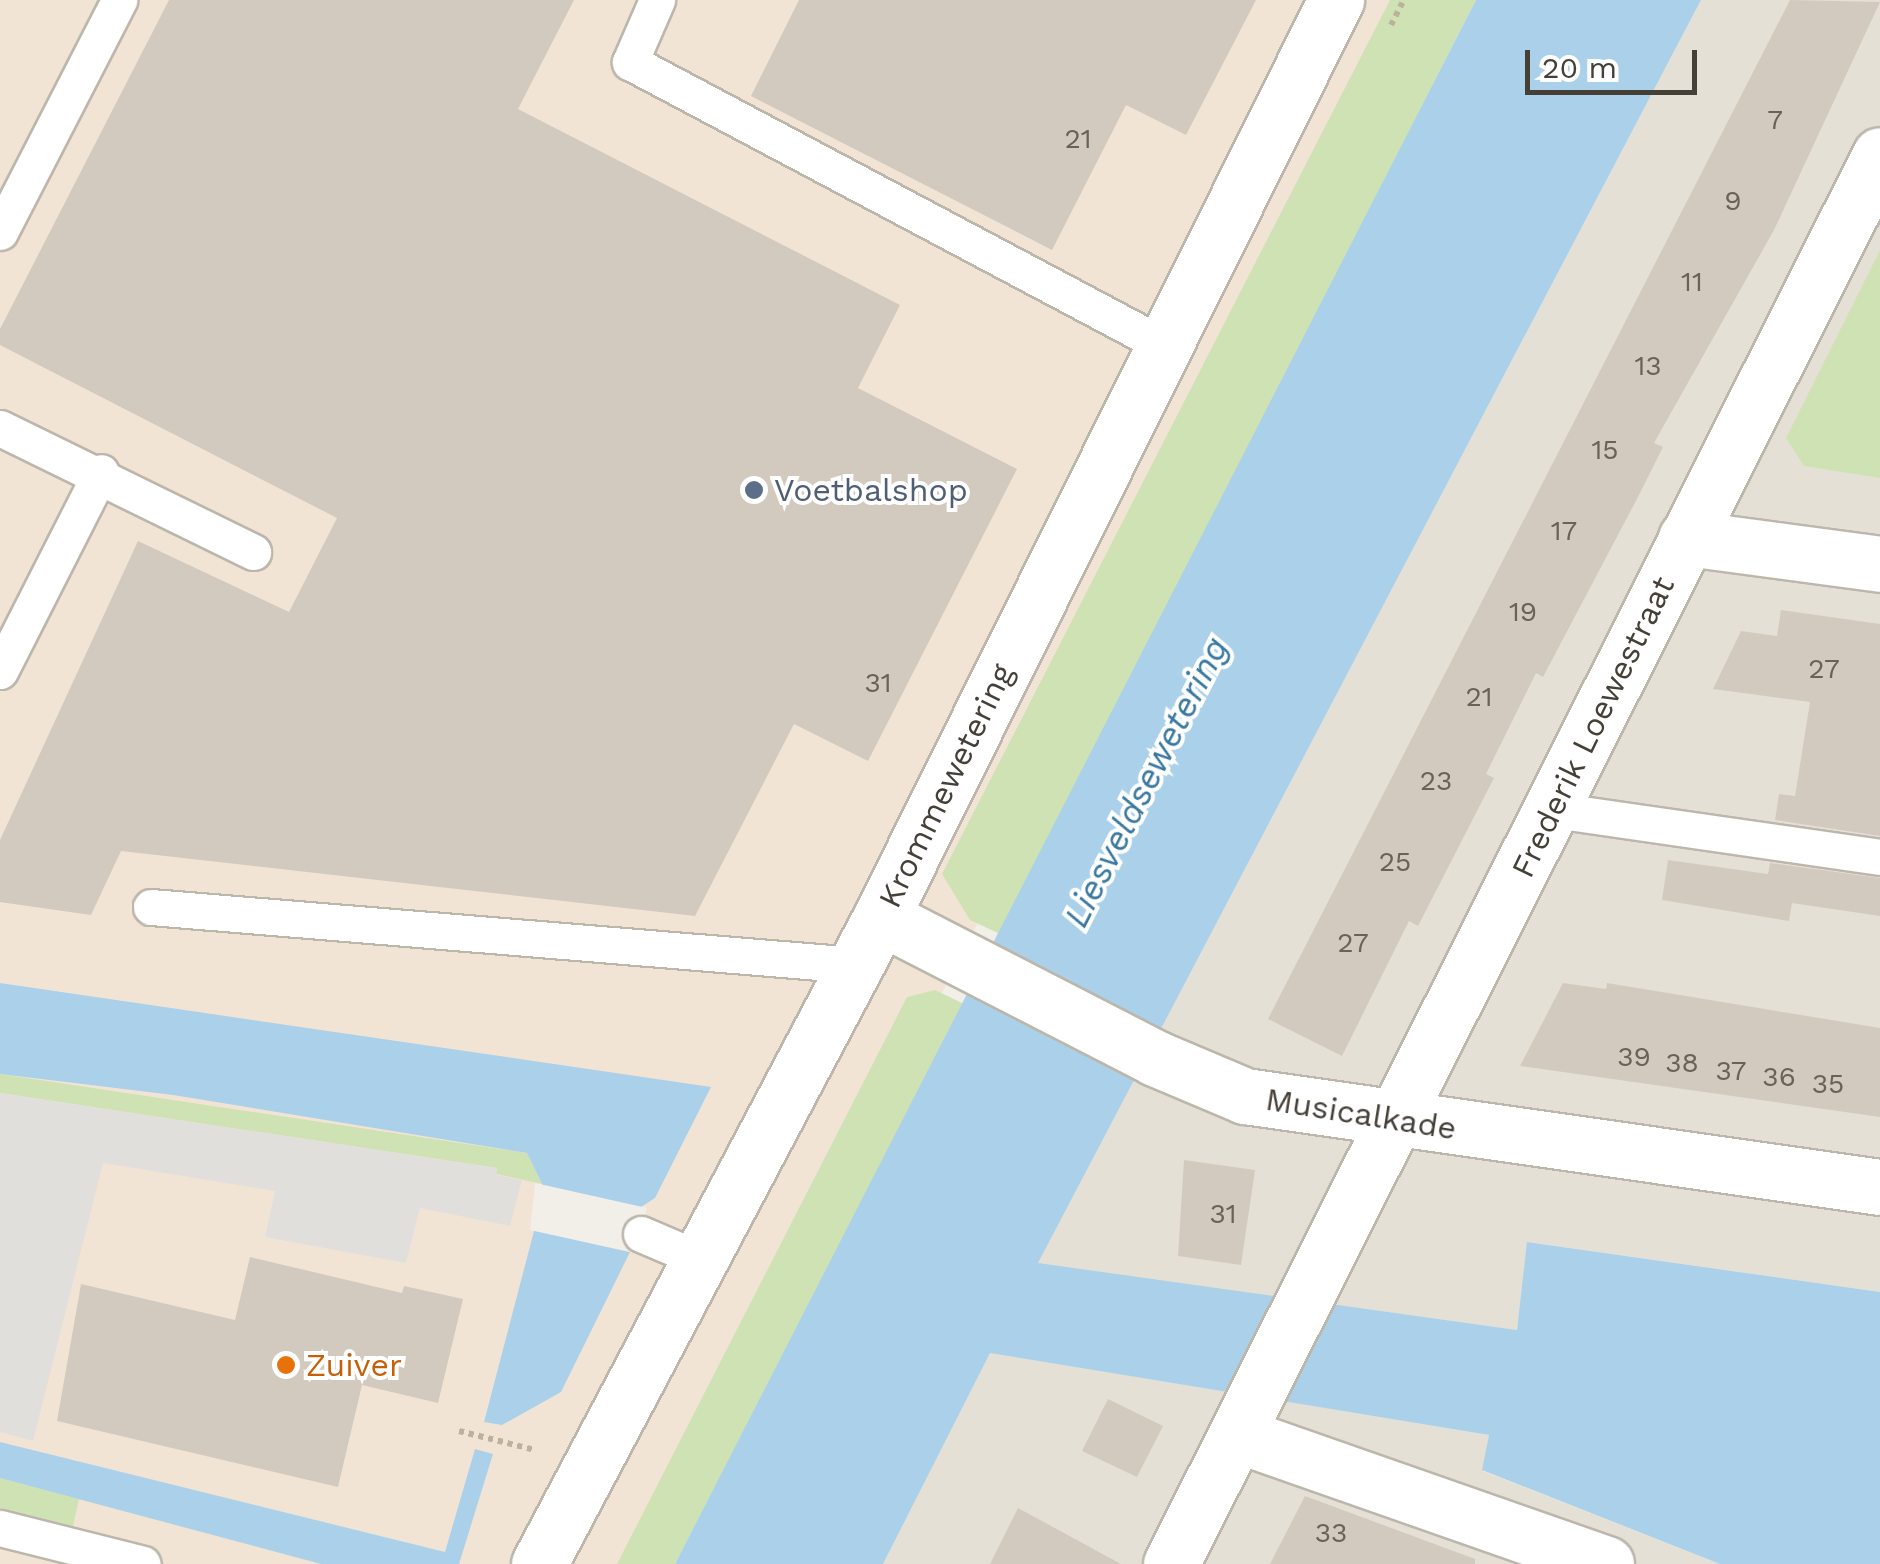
<!DOCTYPE html>
<html>
<head>
<meta charset="utf-8">
<style>
	body { margin:0 }
	#map { position:relative; width:1880px; height:1564px; overflow:hidden; background:#f2eee8; font-family:"Work Sans",sans-serif }
	div>[style] { position:absolute }
	.residential>* { inset:0; background:#e5e0d6 }
	.commercial>* { inset:0; background:#f2e4d5 }
	.green>* { inset:0; background:#cfe2b4 }
	.parking>* { inset:0; background:#e1dfdc }
	.water>* { inset:0; background:#aad1e9 }
	.pier>* { inset:0; background:#f2eee8 }
	.building>* { inset:0; background:#d2cabe }
	.path>* { height:6px; margin-top:-3px; transform-origin:0; background:repeating-linear-gradient(90deg,#bdb19e 0 5px,transparent 0 10px) }
	.roads { filter:drop-shadow(2px 0 #bcb6ab) drop-shadow(-2px 0 #bcb6ab) drop-shadow(0 2px #bcb6ab) drop-shadow(0 -2px #bcb6ab) }
	.service>* { height:35px; margin:-17.5px; padding:0 17.5px; transform-origin:17.5px; border-radius:17.5px; background:#fff }
	.minor>* { height:55px; margin:-27.5px; padding:0 27.5px; transform-origin:27.5px; border-radius:27.5px; background:#fff }
	.dots>* { width:28px; height:28px; translate:-50% -50%; box-sizing:border-box; border:5px solid #fff; border-radius:50% }
	span { translate:-50% -50%; white-space:nowrap; text-align:center; line-height:1.15; -webkit-text-stroke:8px #fff; paint-order:stroke }
	.number-label { font-size:28px; color:#686259 }
	.number-label span { -webkit-text-stroke-width:0 }
	.service-label { font-size:32px; color:#4e5e75 }
	.left { translate:0 -50%; text-align:left }
	.street-label { font-size:32px; color:#443f37 }
	.food-label { font-size:32px; color:#c56008 }
	.water-label { font-size:35px; color:#39789f; font-style:italic }
	.scale { position:absolute; left:1525px; top:50px; width:172px; height:45px; box-sizing:border-box; border:5px solid #443f37; border-top:0; padding-left:12px; font-size:30px; line-height:35px; white-space:nowrap; color:#443f37; -webkit-text-stroke:8px #fff; paint-order:stroke }
</style>
</head>
<body>
<div id="map">
	<div class="residential">
		<i style="clip-path:polygon(1701px 0,1880px 0,1880px 1292px,1528px 1242px,1517px 1330px,1037px 1264px)"></i>
		<i style="clip-path:polygon(989px 1352px,1489px 1435px,1483px 1471px,1720px 1564px,883px 1564px)"></i>
	</div>
	<div class="commercial">
		<i style="clip-path:polygon(0 0,1448px 0,651px 1564px,0 1564px)"></i>
	</div>
	<div class="green">
		<i style="clip-path:polygon(1390px 0,1476px 0,1000px 934px,970px 920px,942px 874px)"></i>
		<i style="clip-path:polygon(1880px 250px,1880px 478px,1804px 466px,1786px 438px)"></i>
		<i style="clip-path:polygon(935px 990px,964px 1004px,675px 1564px,617px 1564px,907px 997px)"></i>
		<i style="clip-path:polygon(0 1074px,527px 1153px,542px 1184px,496px 1174px,497px 1168px,0 1093px)"></i>
		<i style="clip-path:polygon(0 1478px,79px 1499px,73px 1526px,0 1508px)"></i>
	</div>
	<div class="parking">
		<i style="clip-path:polygon(0 1093px,497px 1168px,496px 1175px,522px 1180px,510px 1226px,420px 1208px,406px 1263px,265px 1237px,275px 1191px,103px 1163px,33px 1441px,0 1432px)"></i>
	</div>
	<div class="water">
		<i style="clip-path:polygon(1476px 0,1701px 0,1038px 1263px,1517px 1330px,1527px 1242px,1880px 1292px,1880px 1564px,1720px 1564px,1482px 1470px,1489px 1435px,990px 1353px,883px 1564px,675px 1564px)"></i>
		<i style="clip-path:polygon(0 983px,711px 1087px,655px 1198px,641px 1207px,630px 1252px,561px 1392px,502px 1425px,484px 1422px,534px 1231px,542px 1184px,527px 1153px,173px 1095px,0 1074px)"></i>
		<i style="clip-path:polygon(0 1442px,445px 1552px,475px 1449px,493px 1454px,459px 1564px,321px 1564px,0 1478px)"></i>
	</div>
	<div class="pier">
		<i style="clip-path:polygon(535px 1183px,647px 1208px,634px 1253px,530px 1230px)"></i>
	</div>
	<div class="building">
		<i style="clip-path:polygon(169px 0,574px 0,518px 109px,900px 305px,858px 388px,1017px 469px,868px 761px,794px 724px,695px 916px,121px 851px,91px 915px,0 902px,0 840px,138px 541px,289px 612px,337px 518px,0 345px,0 329px)"></i>
		<i style="clip-path:polygon(799px 0,1256px 0,1186px 135px,1126px 105px,1052px 250px,751px 96px)"></i>
		<i style="clip-path:polygon(1790px 0,1880px 2px,1774px 230px,1654px 443px,1663px 447px,1638px 497px,1543px 677px,1536px 673px,1486px 774px,1494px 778px,1418px 926px,1409px 921px,1342px 1056px,1268px 1019px)"></i>
		<i style="clip-path:polygon(1781px 610px,1880px 624px,1880px 836px,1775px 820px,1779px 794px,1795px 796px,1810px 702px,1713px 689px,1741px 631px,1777px 636px)"></i>
		<i style="clip-path:polygon(1668px 860px,1768px 874px,1770px 863px,1880px 878px,1880px 916px,1792px 903px,1789px 921px,1662px 900px)"></i>
		<i style="clip-path:polygon(1563px 983px,1606px 989px,1607px 983px,1880px 1028px,1880px 1117px,1520px 1066px)"></i>
		<i style="clip-path:polygon(1184px 1160px,1255px 1170px,1241px 1265px,1178px 1256px)"></i>
		<i style="clip-path:polygon(250px 1257px,402px 1293px,404px 1286px,463px 1299px,438px 1403px,362px 1385px,338px 1487px,57px 1421px,81px 1284px,235px 1320px)"></i>
		<i style="clip-path:polygon(1108px 1399px,1163px 1426px,1137px 1477px,1082px 1451px)"></i>
		<i style="clip-path:polygon(1305px 1496px,1475px 1559px,1475px 1564px,1270px 1564px)"></i>
		<i style="clip-path:polygon(1018px 1508px,1121px 1564px,990px 1564px)"></i>
	</div>
	<div class="path">
		<i style="left:1391px;top:25px;width:28px;rotate:-63deg"></i>
		<i style="left:459px;top:1431px;width:78px;rotate:14deg"></i>
	</div>
	<div class="roads">
		<div class="service">
			<i style="left:657px;top:0;width:68px;rotate:113.5deg"></i>
			<i style="left:630px;top:62px;width:606px;rotate:27.96deg"></i>
			<i style="left:0;top:232px;width:261px;rotate:-62.8deg"></i>
			<i style="left:0;top:428px;width:282px;rotate:26.1deg"></i>
			<i style="left:0;top:671px;width:223px;rotate:-63.1deg"></i>
			<i style="left:1554px;top:810px;width:329px;rotate:8.2deg"></i>
			<i style="left:151px;top:907px;width:706px;rotate:4.71deg"></i>
			<i style="left:641px;top:1234px;width:59px;rotate:23.1deg"></i>
			<i style="left:0;top:1528px;width:147px;rotate:14.1deg"></i>
		</div>
		<div class="minor">
			<i style="left:1686px;top:538px;width:196px;rotate:7.6deg"></i>
			<i style="left:881px;top:917px;width:308px;rotate:27.2deg"></i>
			<i style="left:1155px;top:1058px;width:98px;rotate:22.9deg"></i>
			<i style="left:1245px;top:1096px;width:641px;rotate:8.16deg"></i>
			<i style="left:1238px;top:1435px;width:390px;rotate:19.3deg"></i>
			<i style="left:539px;top:1564px;width:732px;rotate:-62.14deg"></i>
			<i style="left:881px;top:917px;width:1024px;rotate:-63.61deg"></i>
			<i style="left:1171px;top:1564px;width:1577px;rotate:-63.29deg"></i>
		</div>
	</div>
	<div class="dots">
		<i style="left:754px;top:490px;background:#5c6f8a"></i>
		<i style="left:286px;top:1365px;background:#e8710a"></i>
	</div>
	<div class="number-label">
		<span style="left:1775px;top:120px">7</span>
		<span style="left:1078px;top:139px">21</span>
		<span style="left:1733px;top:201px">9</span>
		<span style="left:1692px;top:282px">11</span>
		<span style="left:1648px;top:366px">13</span>
		<span style="left:1605px;top:450px">15</span>
		<span style="left:1564px;top:531px">17</span>
		<span style="left:1523px;top:612px">19</span>
		<span style="left:1824px;top:669px">27</span>
		<span style="left:878px;top:683px">31</span>
		<span style="left:1479px;top:697px">21</span>
		<span style="left:1436px;top:781px">23</span>
		<span style="left:1395px;top:862px">25</span>
		<span style="left:1353px;top:943px">27</span>
		<span style="left:1634px;top:1057px">39</span>
		<span style="left:1682px;top:1063px">38</span>
		<span style="left:1731px;top:1071px">37</span>
		<span style="left:1779px;top:1077px">36</span>
		<span style="left:1828px;top:1084px">35</span>
		<span style="left:1223px;top:1214px">31</span>
		<span style="left:1331px;top:1533px">33</span>
	</div>
	<div class="service-label">
		<span class="left" style="left:774px;top:490px">Voetbalshop</span>
	</div>
	<div class="street-label">
		<span style="left:1593px;top:727px;rotate:-64deg">Frederik Loewestraat</span>
		<span style="left:946px;top:786px;rotate:-64deg">Krommewetering</span>
		<span style="left:1361px;top:1114px;rotate:9deg">Musicalkade</span>
	</div>
	<div class="food-label">
		<span class="left" style="left:306px;top:1365px">Zuiver</span>
	</div>
	<div class="water-label">
		<span style="left:1146px;top:782px;rotate:-63deg">Liesveldsewetering</span>
	</div>
	<div class="scale">20 m</div>
</div>
</body>
</html>
